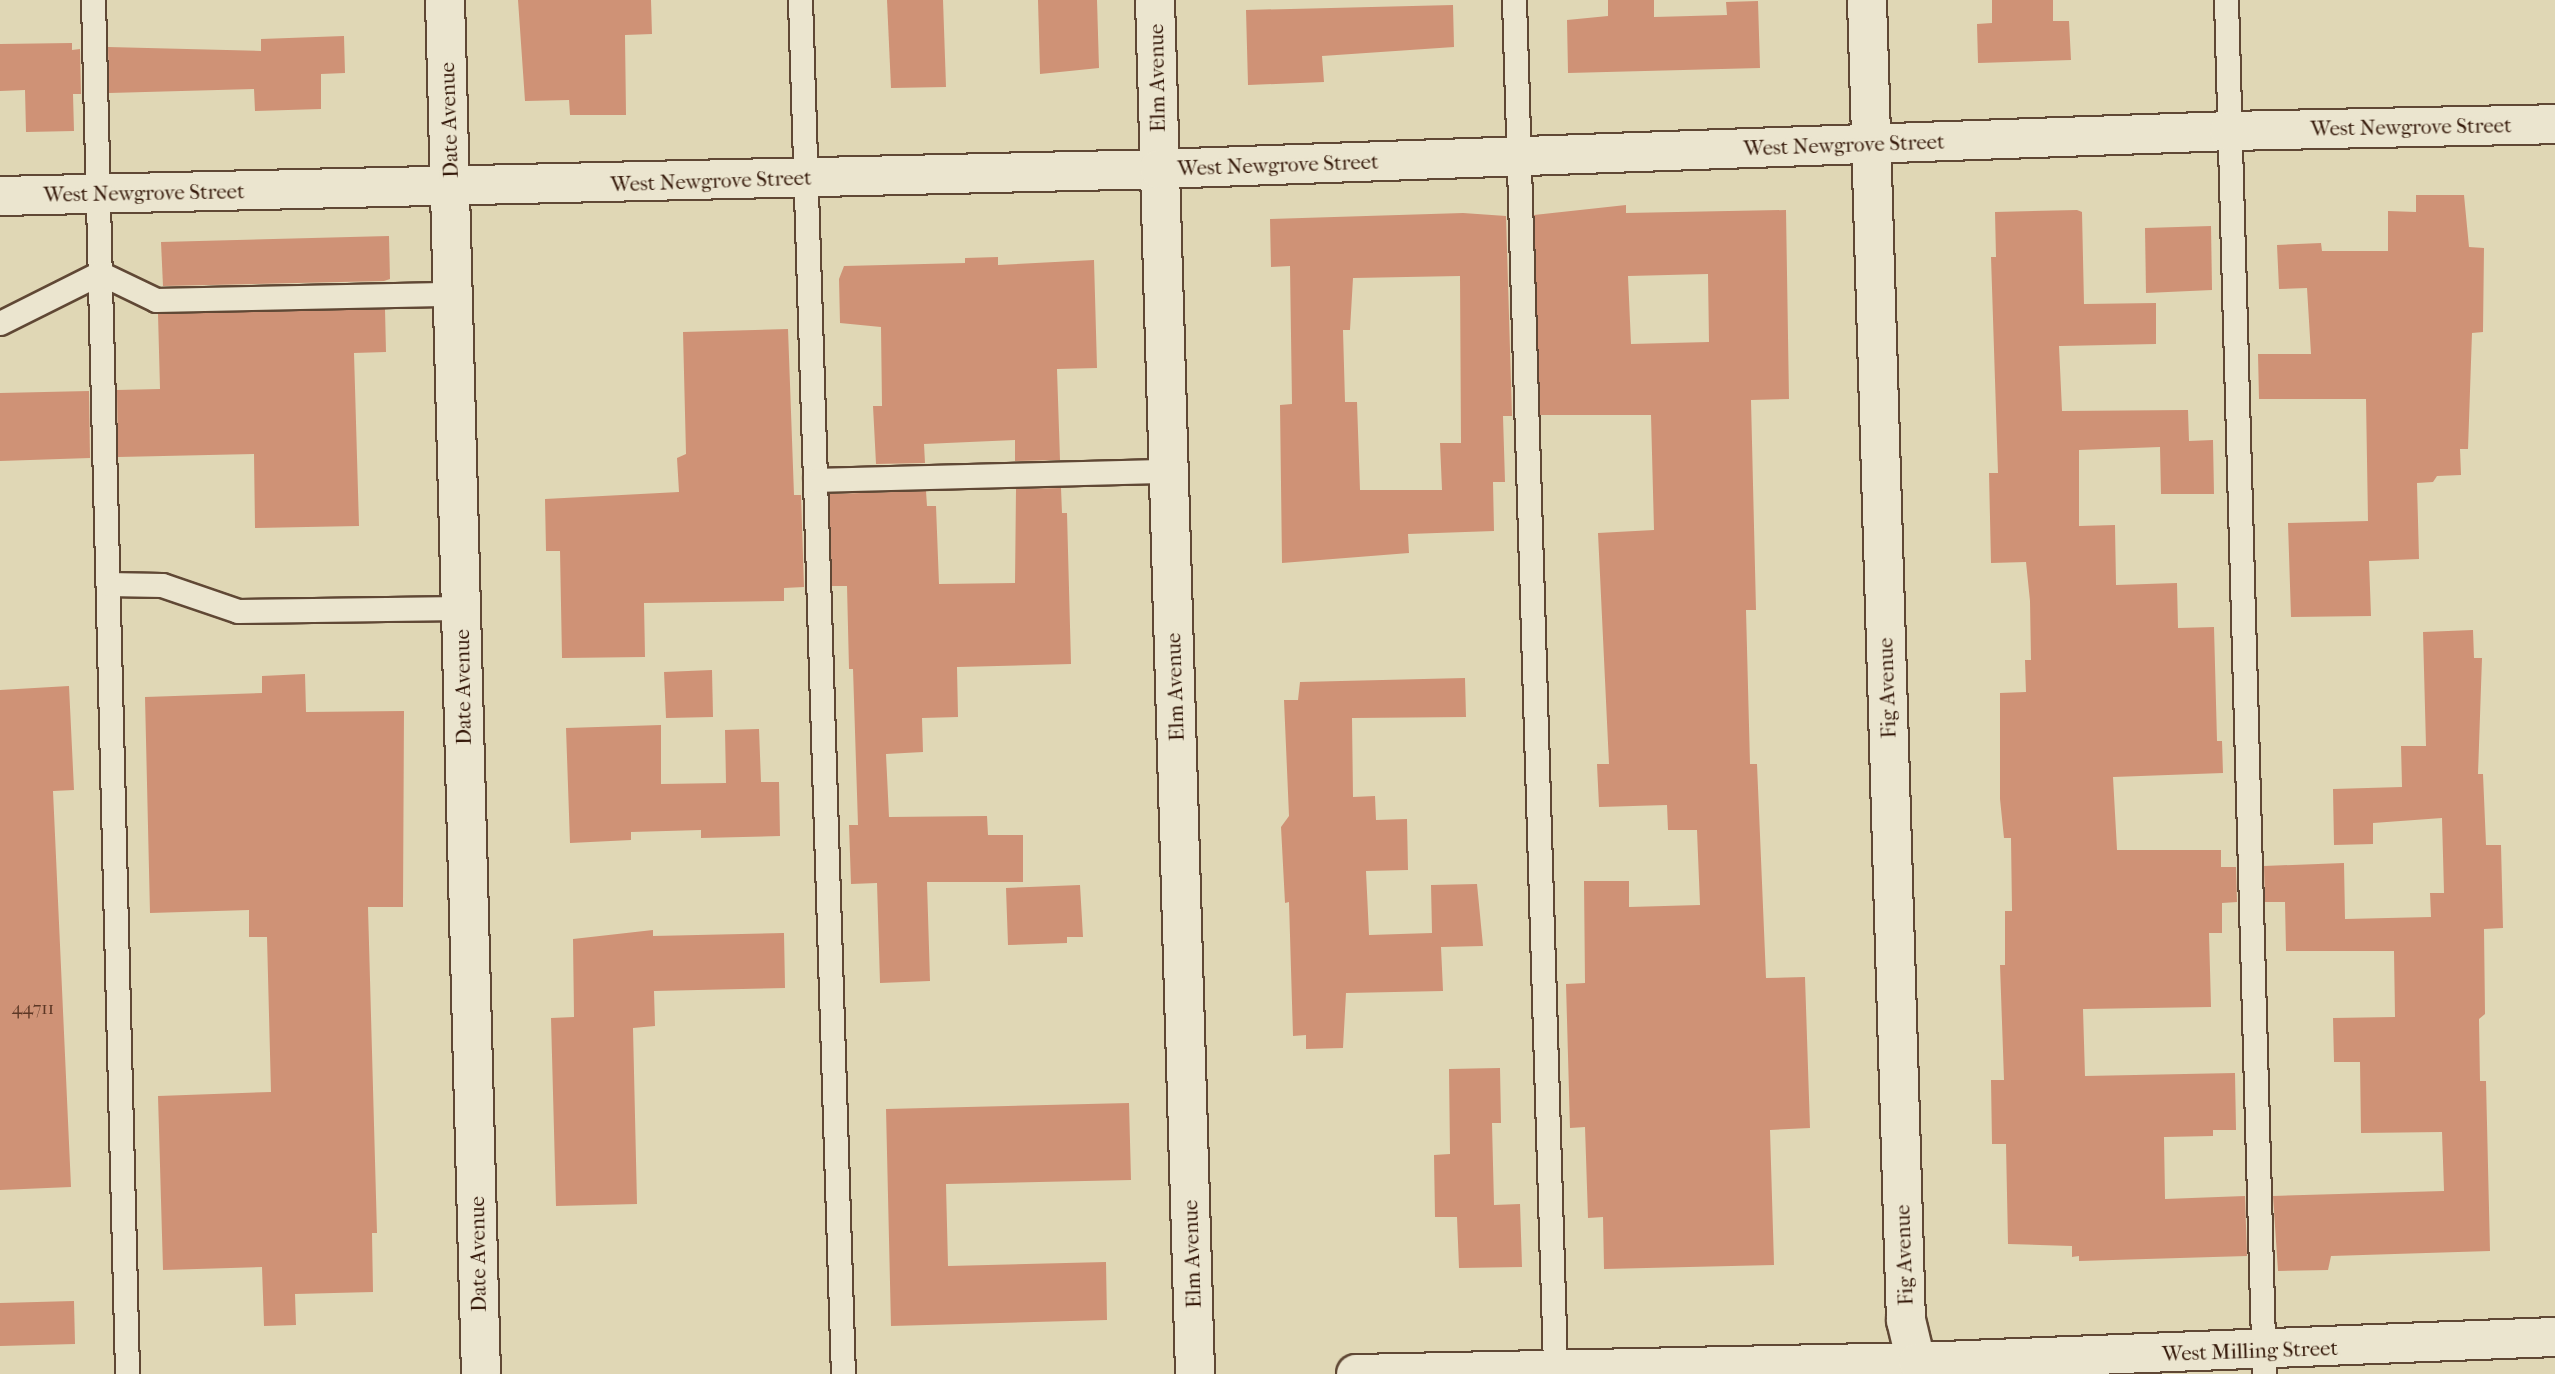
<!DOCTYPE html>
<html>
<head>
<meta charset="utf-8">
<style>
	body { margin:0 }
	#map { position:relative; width:2555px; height:1374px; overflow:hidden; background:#e0d7b5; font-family:"IM FELL French Canon",serif }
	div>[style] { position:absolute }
	.building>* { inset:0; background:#cf9276 }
	.roads { filter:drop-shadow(2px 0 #604835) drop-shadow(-2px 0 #604835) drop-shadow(0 2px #604835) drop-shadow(0 -2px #604835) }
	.service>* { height:23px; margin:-11.5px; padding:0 11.5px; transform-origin:11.5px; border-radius:11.5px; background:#ebe5cf }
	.minor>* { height:38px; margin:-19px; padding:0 19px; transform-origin:19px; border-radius:19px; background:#ebe5cf }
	span { translate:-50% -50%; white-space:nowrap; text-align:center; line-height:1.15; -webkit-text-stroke:5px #ebe5cf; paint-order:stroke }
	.number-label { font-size:18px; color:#5c3725 }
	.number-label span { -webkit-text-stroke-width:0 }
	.street-label { font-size:21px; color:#35190a }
</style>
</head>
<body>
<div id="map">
	<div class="building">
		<i style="clip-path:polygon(518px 0,651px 0,652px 34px,625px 35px,626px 115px,570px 115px,569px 100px,525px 101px)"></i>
		<i style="clip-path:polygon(887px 0,943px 0,946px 87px,891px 88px)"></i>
		<i style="clip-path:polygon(1038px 0,1097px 0,1099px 68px,1040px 74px)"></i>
		<i style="clip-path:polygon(1608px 0,1654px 0,1654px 17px,1727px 15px,1726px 2px,1758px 1px,1760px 68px,1568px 73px,1567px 20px,1608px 16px)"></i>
		<i style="clip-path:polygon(1992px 0,2053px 0,2053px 21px,2069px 21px,2071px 60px,1978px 63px,1977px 24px,1992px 23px)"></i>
		<i style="clip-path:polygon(1453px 5px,1454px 47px,1322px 56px,1324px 82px,1248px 85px,1246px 10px)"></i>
		<i style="clip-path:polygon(344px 36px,345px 73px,321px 74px,321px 109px,255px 111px,254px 89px,109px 93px,108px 47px,261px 51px,261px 39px)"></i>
		<i style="clip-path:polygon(72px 43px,72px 50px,80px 49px,81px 94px,73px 94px,74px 131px,26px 132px,25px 90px,0 91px,0 44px)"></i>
		<i style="clip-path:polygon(2416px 195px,2464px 195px,2469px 247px,2484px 248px,2483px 332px,2472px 333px,2468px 449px,2460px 449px,2461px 475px,2437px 476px,2433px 482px,2417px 483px,2419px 559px,2369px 561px,2371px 616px,2291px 617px,2288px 523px,2368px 521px,2366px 399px,2259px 399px,2258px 354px,2311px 354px,2307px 288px,2279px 289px,2277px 245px,2321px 243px,2322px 251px,2388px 251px,2388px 211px,2416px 212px)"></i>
		<i style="clip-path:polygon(evenodd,1626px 205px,1626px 213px,1786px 210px,1789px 399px,1751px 400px,1756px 610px,1746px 610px,1750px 764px,1757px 764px,1766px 978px,1805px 977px,1810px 1128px,1770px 1130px,1774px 1265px,1604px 1269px,1603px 1217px,1588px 1218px,1585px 1127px,1570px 1128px,1566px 984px,1585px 983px,1584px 881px,1629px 881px,1629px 907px,1700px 905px,1697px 830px,1668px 830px,1667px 805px,1599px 807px,1597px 764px,1609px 764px,1598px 533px,1654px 530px,1651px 415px,1540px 415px,1534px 215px,1626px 205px,1708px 274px,1709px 342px,1631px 344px,1628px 276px,1708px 274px)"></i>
		<i style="clip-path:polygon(2077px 210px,2082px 212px,2084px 304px,2156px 303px,2156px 344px,2059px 346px,2062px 411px,2188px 410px,2189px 441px,2213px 440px,2214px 494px,2161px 494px,2160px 447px,2079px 450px,2079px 526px,2115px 525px,2116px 585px,2177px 583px,2178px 628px,2214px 627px,2217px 741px,2222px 741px,2223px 773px,2113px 777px,2117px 850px,2221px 850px,2221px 867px,2236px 867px,2237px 902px,2222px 903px,2222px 933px,2209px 933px,2211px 1007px,2083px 1009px,2085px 1076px,2235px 1073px,2236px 1130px,2213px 1130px,2213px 1136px,2164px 1137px,2165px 1199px,2245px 1196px,2247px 1256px,2079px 1261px,2079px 1256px,2072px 1257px,2072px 1246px,2008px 1244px,2006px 1144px,1992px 1144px,1991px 1080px,2004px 1080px,2000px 965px,2005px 965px,2005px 911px,2012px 911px,2011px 838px,2004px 838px,2000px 799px,2000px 693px,2026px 692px,2025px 660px,2031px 660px,2030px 601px,2026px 562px,1991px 563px,1989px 473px,1998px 473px,1991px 257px,1996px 257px,1995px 212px)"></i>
		<i style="clip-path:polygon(evenodd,1463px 213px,1506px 216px,1512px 416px,1503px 416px,1505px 482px,1493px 482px,1494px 531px,1408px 534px,1409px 553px,1282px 563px,1280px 405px,1292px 404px,1290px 266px,1271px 267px,1270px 219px,1463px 213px,1460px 276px,1461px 443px,1440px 443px,1442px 490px,1360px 490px,1357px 402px,1345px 402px,1343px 330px,1350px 330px,1353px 278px,1460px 276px)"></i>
		<i style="clip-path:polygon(2211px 226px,2212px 290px,2146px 293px,2145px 228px)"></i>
		<i style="clip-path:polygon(389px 236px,390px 279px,384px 281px,163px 286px,161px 242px)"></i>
		<i style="clip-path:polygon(998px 257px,998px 265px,1094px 260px,1097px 368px,1057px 369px,1060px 460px,1015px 461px,1015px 440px,924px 444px,925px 463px,876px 464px,873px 406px,882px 406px,881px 327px,840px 323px,839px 279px,844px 266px,965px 263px,965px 258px)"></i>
		<i style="clip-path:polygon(385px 309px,386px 352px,354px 353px,359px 526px,255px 528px,254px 454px,118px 457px,117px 390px,160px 389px,158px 314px)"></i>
		<i style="clip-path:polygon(788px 329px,794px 495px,801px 495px,804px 587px,784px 588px,784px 601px,644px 603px,645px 657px,562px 658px,560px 551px,546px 551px,545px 499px,679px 492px,677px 458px,686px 454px,683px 332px)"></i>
		<i style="clip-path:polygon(89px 391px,90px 458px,0 461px,0 393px)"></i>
		<i style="clip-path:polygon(1061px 488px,1062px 513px,1067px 513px,1071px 664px,957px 667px,958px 717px,922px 718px,923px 752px,886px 754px,889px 817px,987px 816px,988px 835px,1023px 835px,1023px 882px,927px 882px,930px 981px,880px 983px,877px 883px,851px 884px,849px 825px,858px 825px,853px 669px,849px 669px,847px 586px,832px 586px,829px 494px,926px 491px,927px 506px,936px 506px,939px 584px,1015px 583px,1016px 489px)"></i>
		<i style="clip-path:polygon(2473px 630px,2474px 658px,2482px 658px,2478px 774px,2483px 774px,2486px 845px,2501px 845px,2503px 928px,2484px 929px,2485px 1014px,2479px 1019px,2480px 1081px,2486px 1081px,2490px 1251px,2331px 1256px,2328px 1270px,2278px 1271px,2273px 1196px,2444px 1191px,2442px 1132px,2361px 1133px,2360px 1062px,2334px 1062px,2333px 1018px,2395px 1017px,2394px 951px,2286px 951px,2285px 902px,2265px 902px,2264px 866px,2344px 863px,2345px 919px,2431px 917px,2430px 893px,2444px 893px,2442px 818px,2373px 823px,2373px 844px,2334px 845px,2333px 789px,2402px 787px,2401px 746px,2426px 746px,2423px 632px)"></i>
		<i style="clip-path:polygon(712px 670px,713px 717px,666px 718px,664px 672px)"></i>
		<i style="clip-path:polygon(305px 674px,306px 712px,404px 711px,403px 907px,368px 907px,377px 1233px,372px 1233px,373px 1292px,295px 1294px,296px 1325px,264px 1326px,262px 1267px,163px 1270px,158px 1096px,271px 1092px,267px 937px,249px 937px,249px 910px,150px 913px,145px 697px,262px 693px,262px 676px)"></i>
		<i style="clip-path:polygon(1465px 678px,1466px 717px,1352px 718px,1353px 797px,1375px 796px,1376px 820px,1407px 819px,1408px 870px,1366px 871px,1369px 935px,1432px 933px,1431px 885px,1477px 884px,1483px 946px,1441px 947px,1443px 991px,1346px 993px,1343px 1048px,1306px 1049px,1306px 1035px,1293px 1036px,1289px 902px,1285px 903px,1281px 827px,1289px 816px,1284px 700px,1298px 700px,1300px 682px)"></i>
		<i style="clip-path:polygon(69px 686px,74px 790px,53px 791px,71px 1187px,0 1190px,0 690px)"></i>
		<i style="clip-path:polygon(661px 725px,661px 784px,726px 783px,725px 730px,759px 729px,761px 782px,779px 782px,780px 836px,701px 838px,701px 830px,631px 832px,631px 840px,570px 843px,566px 728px)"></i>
		<i style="clip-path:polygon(1080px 885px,1083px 937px,1067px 937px,1067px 943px,1008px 945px,1006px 888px)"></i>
		<i style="clip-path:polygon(653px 930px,653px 936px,784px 933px,785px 988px,654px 991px,655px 1026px,633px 1028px,637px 1204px,556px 1206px,551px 1018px,574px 1017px,573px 939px)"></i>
		<i style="clip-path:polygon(1500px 1068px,1501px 1123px,1492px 1123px,1494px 1205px,1520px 1204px,1522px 1267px,1459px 1268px,1457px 1217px,1435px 1217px,1434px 1155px,1450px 1154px,1449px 1069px)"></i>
		<i style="clip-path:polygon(1129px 1103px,1131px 1180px,946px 1184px,948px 1266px,1106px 1262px,1107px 1320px,891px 1326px,886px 1109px)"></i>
		<i style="clip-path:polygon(74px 1301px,75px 1344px,0 1346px,0 1303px)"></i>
	</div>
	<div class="roads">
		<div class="service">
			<i style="left:93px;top:0;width:1374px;rotate:88.58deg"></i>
			<i style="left:800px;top:0;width:1375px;rotate:88.21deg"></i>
			<i style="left:1514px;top:0;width:1370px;rotate:88.28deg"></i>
			<i style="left:2226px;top:0;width:1375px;rotate:88.42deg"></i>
			<i style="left:100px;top:273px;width:62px;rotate:25.7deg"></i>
			<i style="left:156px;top:300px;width:298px;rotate:-1.2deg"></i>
			<i style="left:0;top:323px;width:112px;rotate:-26.6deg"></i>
			<i style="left:815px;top:480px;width:353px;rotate:-1.5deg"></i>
			<i style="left:108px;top:584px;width:54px;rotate:1.1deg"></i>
			<i style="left:162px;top:585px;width:80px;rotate:18.9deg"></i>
			<i style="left:238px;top:611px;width:223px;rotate:-0.8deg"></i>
		</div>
		<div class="minor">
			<i style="left:445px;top:0;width:1374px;rotate:88.5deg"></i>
			<i style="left:1155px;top:0;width:1375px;rotate:88.33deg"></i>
			<i style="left:1867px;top:0;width:1321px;rotate:88.31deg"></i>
			<i style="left:1906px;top:1320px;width:56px;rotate:76.5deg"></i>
			<i style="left:0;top:196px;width:1159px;rotate:-1.33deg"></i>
			<i style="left:1159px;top:169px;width:1071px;rotate:-2.03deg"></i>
			<i style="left:2229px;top:131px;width:326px;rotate:-1.2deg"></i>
			<i style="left:1356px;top:1374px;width:562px;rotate:-1.22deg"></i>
			<i style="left:1918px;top:1362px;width:637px;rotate:-2.25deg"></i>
		</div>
	</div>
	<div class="number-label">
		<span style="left:33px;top:1009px">44711</span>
	</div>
	<div class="street-label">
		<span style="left:1157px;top:78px;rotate:-91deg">Elm Avenue</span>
		<span style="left:449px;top:120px;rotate:-92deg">Date Avenue</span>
		<span style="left:2411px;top:127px;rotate:-1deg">West Newgrove Street</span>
		<span style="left:1844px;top:145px;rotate:-2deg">West Newgrove Street</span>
		<span style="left:1278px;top:165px;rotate:-2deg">West Newgrove Street</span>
		<span style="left:711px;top:181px;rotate:-2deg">West Newgrove Street</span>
		<span style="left:144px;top:193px;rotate:-1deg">West Newgrove Street</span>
		<span style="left:463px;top:687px;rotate:-91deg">Date Avenue</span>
		<span style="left:1175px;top:687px;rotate:-92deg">Elm Avenue</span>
		<span style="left:1887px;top:688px;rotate:-92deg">Fig Avenue</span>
		<span style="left:478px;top:1254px;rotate:-91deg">Date Avenue</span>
		<span style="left:1192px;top:1254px;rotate:-92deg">Elm Avenue</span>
		<span style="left:1904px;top:1255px;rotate:-92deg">Fig Avenue</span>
		<span style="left:2250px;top:1351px;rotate:-2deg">West Milling Street</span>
	</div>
</div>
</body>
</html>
